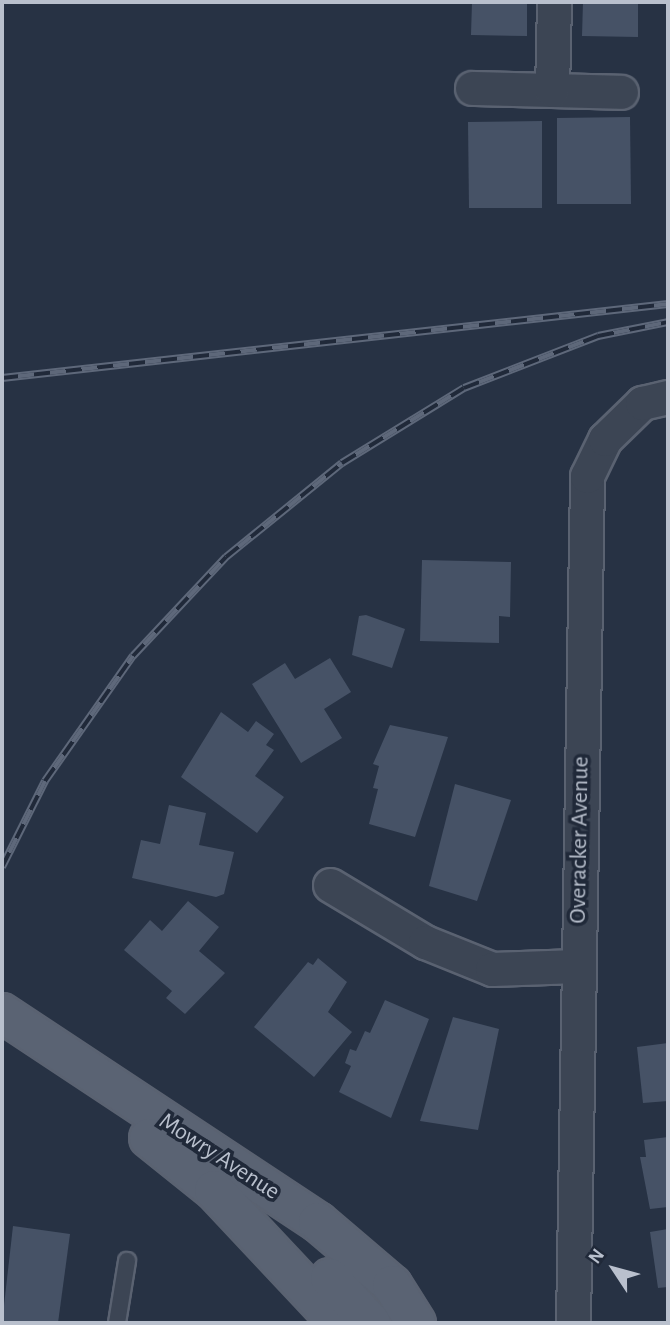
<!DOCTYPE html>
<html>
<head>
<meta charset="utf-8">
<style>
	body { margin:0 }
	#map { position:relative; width:670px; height:1325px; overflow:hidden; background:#273244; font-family:"Alegreya Sans",sans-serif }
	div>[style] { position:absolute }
	.building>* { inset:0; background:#465266 }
	.roads { filter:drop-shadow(2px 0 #5a6271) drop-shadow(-2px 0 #5a6271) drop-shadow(0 2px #5a6271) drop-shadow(0 -2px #5a6271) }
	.lane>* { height:16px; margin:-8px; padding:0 8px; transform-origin:8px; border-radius:8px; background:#3c4554 }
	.street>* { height:33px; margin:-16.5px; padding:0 16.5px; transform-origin:16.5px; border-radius:16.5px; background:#3c4554 }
	.primary>* { height:38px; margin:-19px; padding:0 19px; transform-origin:19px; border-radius:19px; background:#5a6373 }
	.rail>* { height:8px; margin-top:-4px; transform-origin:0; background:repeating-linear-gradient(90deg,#202939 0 16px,#5e687a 0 32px); box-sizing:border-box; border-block:2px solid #5e687a }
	span { translate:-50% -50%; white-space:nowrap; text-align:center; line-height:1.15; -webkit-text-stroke:7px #202939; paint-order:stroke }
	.street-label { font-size:24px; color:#b9c0cd }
	.frame { position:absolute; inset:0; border:4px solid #b9c0cd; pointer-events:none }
	.north { position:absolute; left:579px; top:1234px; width:70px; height:70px; -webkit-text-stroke:5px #202939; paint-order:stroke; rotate:306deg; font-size:19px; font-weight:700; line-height:28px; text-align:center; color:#b9c0cd }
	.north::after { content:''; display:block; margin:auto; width:24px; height:32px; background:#b9c0cd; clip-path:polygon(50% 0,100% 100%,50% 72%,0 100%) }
</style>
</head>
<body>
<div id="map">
	<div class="building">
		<i style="clip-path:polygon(472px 2px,527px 2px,527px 36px,471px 35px)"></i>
		<i style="clip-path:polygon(583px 2px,638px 2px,638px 37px,582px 36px)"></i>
		<i style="clip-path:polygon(630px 117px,631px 204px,557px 204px,557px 118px)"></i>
		<i style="clip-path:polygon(542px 121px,542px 208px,469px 208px,468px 122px)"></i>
		<i style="clip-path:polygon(422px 560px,511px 562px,510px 617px,499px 616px,499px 643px,420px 641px)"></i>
		<i style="clip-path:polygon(366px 615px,405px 629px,392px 668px,352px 655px,359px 616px)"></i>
		<i style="clip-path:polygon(330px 658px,351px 692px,324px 709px,342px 738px,301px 763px,252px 684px,285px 663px,295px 679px)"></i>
		<i style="clip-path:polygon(221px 712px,248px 732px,256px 721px,274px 734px,266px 745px,274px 750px,255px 776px,284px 797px,257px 833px,181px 777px)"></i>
		<i style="clip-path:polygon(390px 725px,448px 737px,415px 837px,369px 824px,378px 789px,373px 788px,379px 766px,373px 764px)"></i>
		<i style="clip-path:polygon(455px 784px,511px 800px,477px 901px,429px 886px)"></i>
		<i style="clip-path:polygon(169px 805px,206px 813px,199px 845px,234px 852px,224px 894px,216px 897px,132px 878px,141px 840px,160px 844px)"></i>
		<i style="clip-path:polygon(188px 901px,219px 927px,199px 951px,225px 973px,185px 1014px,166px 998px,172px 991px,124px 950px,150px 920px,162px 931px)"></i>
		<i style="clip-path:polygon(318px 958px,347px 982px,328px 1012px,352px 1032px,314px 1077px,254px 1027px,308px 962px,313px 965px)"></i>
		<i style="clip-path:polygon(385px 1000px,429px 1019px,391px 1118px,339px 1092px,351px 1066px,345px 1063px,350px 1049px,356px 1051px,365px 1031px,370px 1033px)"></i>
		<i style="clip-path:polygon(453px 1017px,499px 1029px,478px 1130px,420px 1121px)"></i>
		<i style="clip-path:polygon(668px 1043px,668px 1101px,643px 1103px,637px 1047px)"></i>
		<i style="clip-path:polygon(668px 1137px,668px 1207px,650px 1209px,640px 1157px,646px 1157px,644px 1140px)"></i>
		<i style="clip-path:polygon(13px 1226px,70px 1234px,58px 1323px,2px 1323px)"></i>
		<i style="clip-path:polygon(668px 1229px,668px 1287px,658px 1288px,650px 1232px)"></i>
	</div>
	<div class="roads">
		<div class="lane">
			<i style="left:117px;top:1323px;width:63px;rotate:-80.8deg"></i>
		</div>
		<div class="street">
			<i style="left:472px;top:88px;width:149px;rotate:1.5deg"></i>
			<i style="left:552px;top:90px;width:88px;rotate:-88.7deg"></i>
			<i style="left:330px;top:885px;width:111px;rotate:31deg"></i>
			<i style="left:425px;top:942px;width:72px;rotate:21.9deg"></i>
			<i style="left:492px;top:969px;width:85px;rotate:-2deg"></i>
			<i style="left:573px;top:1323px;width:847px;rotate:-89.05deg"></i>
			<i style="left:587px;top:476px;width:41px;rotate:-64.1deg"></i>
			<i style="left:605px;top:439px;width:52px;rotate:-44.2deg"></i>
			<i style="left:642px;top:403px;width:27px;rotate:-13deg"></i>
		</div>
		<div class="primary">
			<i style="left:2px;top:1013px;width:379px;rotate:33.5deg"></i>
			<i style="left:318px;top:1222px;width:97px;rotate:40.4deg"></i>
			<i style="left:392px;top:1285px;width:45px;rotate:57.7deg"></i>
			<i style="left:149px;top:1138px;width:83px;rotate:38.7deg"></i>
			<i style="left:214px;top:1190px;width:183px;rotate:46.8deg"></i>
			<i style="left:330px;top:1278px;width:61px;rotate:47.7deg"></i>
		</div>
	</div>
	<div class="rail">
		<i style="left:2px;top:378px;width:670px;rotate:-6.34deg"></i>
		<i style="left:2px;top:867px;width:96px;rotate:-63.4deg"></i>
		<i style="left:45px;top:781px;width:153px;rotate:-54.9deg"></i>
		<i style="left:133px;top:656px;width:136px;rotate:-46.8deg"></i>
		<i style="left:226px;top:557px;width:149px;rotate:-39deg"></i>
		<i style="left:342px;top:463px;width:143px;rotate:-31.6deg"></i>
		<i style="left:464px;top:388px;width:144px;rotate:-21.2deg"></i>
		<i style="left:598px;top:336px;width:71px;rotate:-11.3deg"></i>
	</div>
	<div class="street-label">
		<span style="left:580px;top:840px;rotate:-89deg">Overacker Avenue</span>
		<span style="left:219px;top:1157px;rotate:33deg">Mowry Avenue</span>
	</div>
	<div class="frame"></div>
	<div class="north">N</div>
</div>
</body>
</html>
